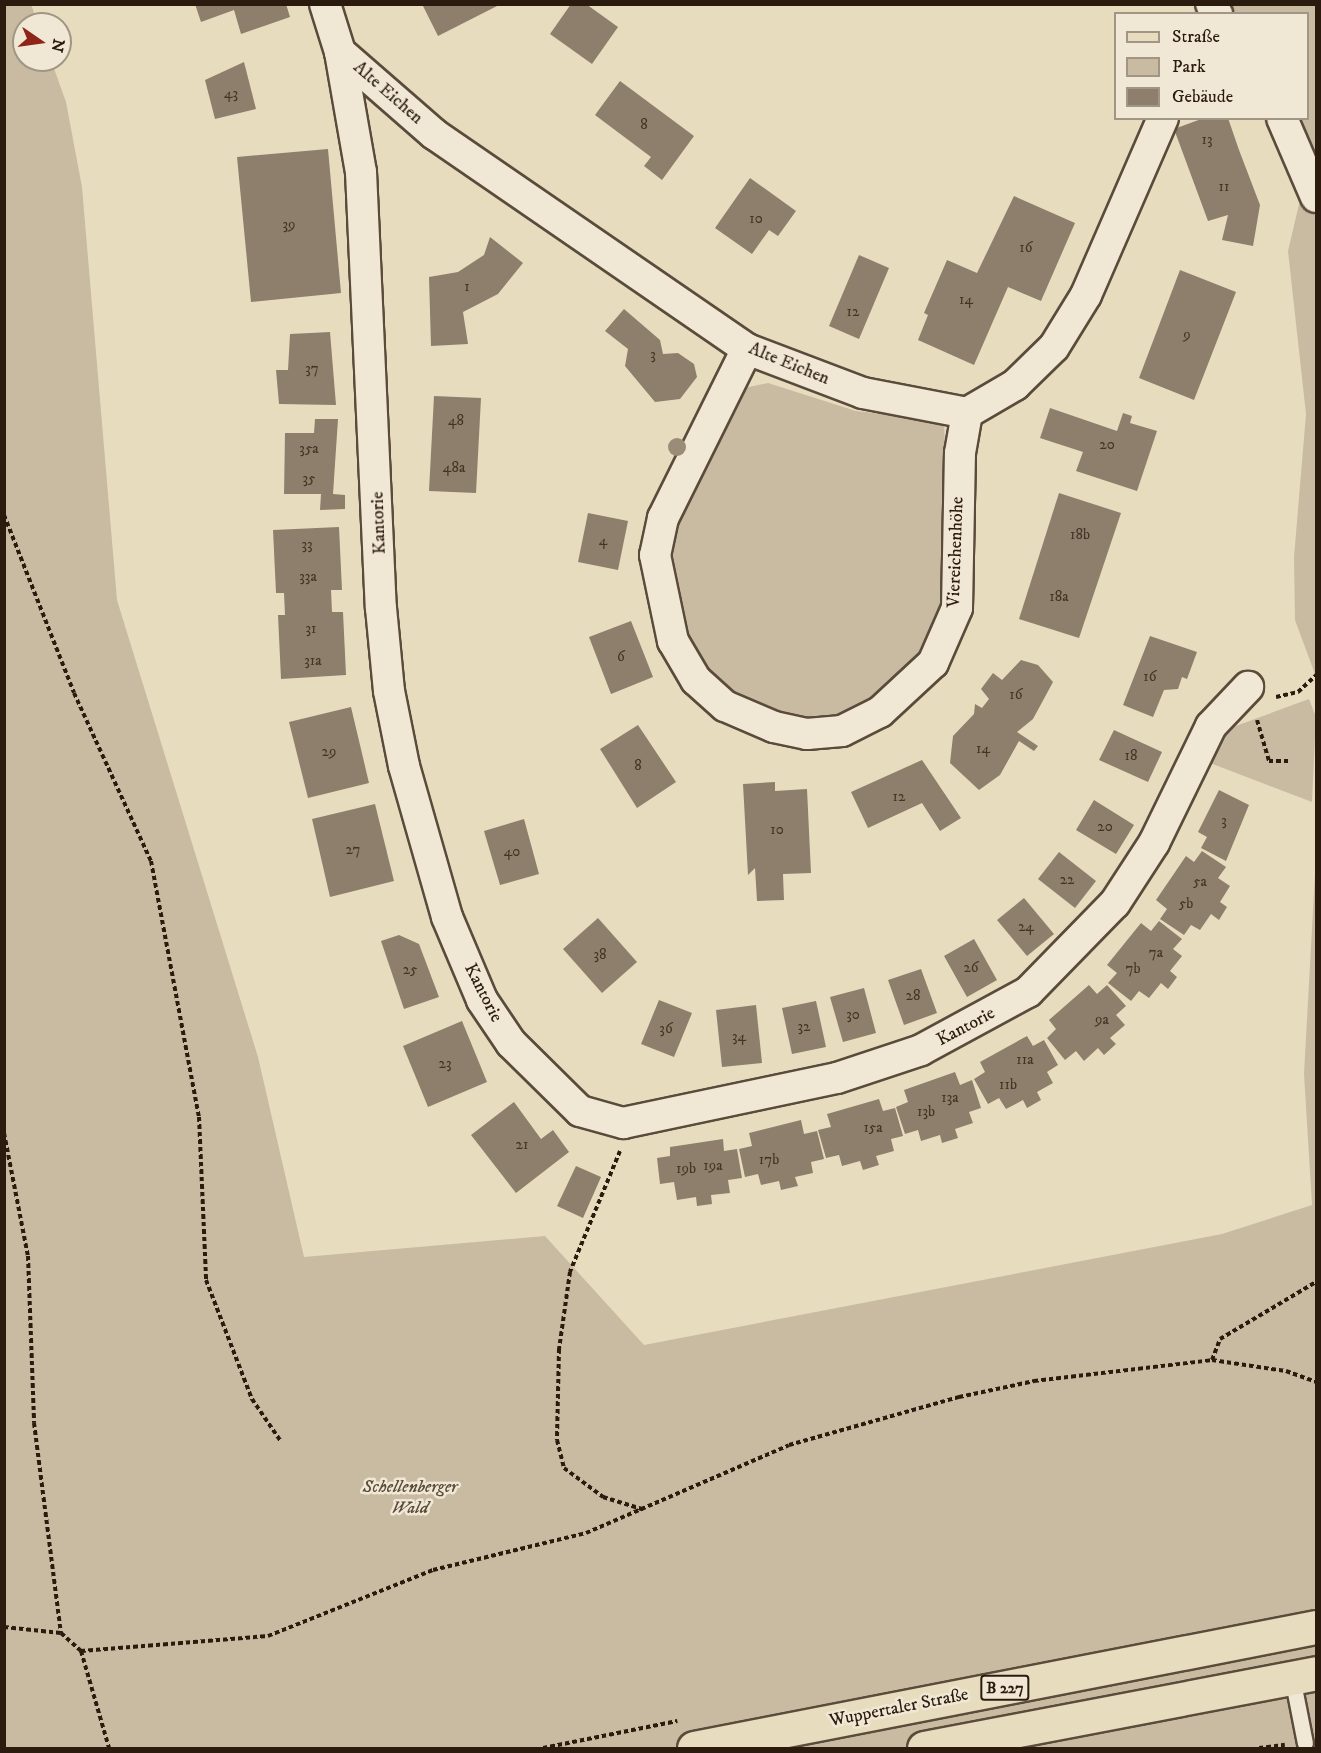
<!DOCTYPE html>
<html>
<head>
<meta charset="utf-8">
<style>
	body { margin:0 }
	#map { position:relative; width:1321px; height:1753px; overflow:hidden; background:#e8dcbf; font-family:"IM FELL DW Pica",serif }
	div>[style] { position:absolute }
	.green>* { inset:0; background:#c8bba1 }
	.building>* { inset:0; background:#8d7f6b }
	.path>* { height:4px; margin-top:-2px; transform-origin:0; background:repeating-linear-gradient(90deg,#2b1b0f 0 4.5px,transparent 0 7.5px) }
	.roads { filter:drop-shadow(2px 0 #5a4b3b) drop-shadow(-2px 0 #5a4b3b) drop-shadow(0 2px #5a4b3b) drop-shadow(0 -2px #5a4b3b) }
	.service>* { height:15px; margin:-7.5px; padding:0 7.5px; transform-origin:7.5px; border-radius:7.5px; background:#f0e8d5 }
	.minor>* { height:30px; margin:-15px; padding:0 15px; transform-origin:15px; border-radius:15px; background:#f0e8d5 }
	.primary>* { height:33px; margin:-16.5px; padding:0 16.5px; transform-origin:16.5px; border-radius:16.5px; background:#e8dcbf }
	.trees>* { width:18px; height:18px; margin:-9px; border-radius:50%; background:#9a8c76 }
	span { translate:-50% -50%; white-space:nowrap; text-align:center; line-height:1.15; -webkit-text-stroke:5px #f0e8d5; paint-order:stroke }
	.number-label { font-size:15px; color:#443426 }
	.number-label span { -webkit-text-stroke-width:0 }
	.shield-label span { padding:2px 4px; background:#f0e8d5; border:2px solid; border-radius:4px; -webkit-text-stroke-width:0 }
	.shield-label { font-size:16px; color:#2b1b0f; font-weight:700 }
	.street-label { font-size:18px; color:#2b1b0f }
	.park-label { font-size:18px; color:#5a4b3b; font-style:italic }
	.frame { position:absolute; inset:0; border:6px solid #2b1b0f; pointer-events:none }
	.legend { position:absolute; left:1114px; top:12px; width:195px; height:108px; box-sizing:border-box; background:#f0e8d5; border:2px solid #a19686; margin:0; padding:8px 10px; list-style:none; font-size:18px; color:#2b1b0f }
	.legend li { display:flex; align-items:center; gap:12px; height:30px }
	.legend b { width:30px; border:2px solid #a19686 }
	.north { position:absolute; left:12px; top:12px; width:60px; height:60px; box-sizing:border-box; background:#f0e8d5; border:2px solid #a19686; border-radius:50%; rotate:103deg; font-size:16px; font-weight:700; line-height:24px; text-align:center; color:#2b1b0f }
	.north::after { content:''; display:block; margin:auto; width:21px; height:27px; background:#8f2418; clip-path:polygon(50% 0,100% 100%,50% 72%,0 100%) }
</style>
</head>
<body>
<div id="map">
	<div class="green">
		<i style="clip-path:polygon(31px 4px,38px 24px,24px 24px,24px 60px,51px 60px,66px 102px,82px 187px,117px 600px,258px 1057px,304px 1257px,545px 1236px,644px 1345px,1222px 1234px,1312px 1205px,1304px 1074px,1316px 855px,1316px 1748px,5px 1748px,4px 5px)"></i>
		<i style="clip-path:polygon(1218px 5px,1316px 5px,1316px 190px,1284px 119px,1308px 118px,1308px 14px,1223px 13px)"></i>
		<i style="clip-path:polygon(1304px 183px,1316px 209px,1316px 677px,1295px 620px,1294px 557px,1306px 414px,1288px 251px)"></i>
		<i style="clip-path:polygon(768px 383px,856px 411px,944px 421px,951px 605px,911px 677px,844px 718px,815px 723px,752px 709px,704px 674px,685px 636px,665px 565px,673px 526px,744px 388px)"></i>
		<i style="clip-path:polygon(1309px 699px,1316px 717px,1312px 802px,1210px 763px,1223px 734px,1233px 727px)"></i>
	</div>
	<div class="building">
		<i style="clip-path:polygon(195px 4px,286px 4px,290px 17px,241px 34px,234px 10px,201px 22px)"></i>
		<i style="clip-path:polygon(422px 4px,501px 4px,438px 36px)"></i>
		<i style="clip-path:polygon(571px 4px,586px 4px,618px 27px,592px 64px,550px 34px)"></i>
		<i style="clip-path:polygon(244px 62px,256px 109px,215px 119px,205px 80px)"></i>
		<i style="clip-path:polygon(620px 81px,694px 136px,662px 180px,644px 166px,651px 157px,595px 115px)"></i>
		<i style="clip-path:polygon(1204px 118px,1228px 118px,1239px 150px,1260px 205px,1253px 246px,1222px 240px,1228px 215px,1208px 221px,1174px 129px)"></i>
		<i style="clip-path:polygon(328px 149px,341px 293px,251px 302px,237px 157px)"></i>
		<i style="clip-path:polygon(750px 178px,796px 211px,778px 236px,769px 230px,752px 254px,715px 228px)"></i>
		<i style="clip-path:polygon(1014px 196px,1075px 223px,1041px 301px,1008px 287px,974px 365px,918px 340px,928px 315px,924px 313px,947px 260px,977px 273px)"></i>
		<i style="clip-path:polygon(490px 237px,523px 263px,498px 294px,463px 312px,468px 344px,431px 346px,429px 277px,458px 272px,484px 255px)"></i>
		<i style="clip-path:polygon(859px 255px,889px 268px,859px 339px,829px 326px)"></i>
		<i style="clip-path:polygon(1180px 270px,1236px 292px,1194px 400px,1139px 378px)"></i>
		<i style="clip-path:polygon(624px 309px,660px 340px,663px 354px,678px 353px,694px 364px,697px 377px,680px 399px,655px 402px,625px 366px,628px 349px,605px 331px)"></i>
		<i style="clip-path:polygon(330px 332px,336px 405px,279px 404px,276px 370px,288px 370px,290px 334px)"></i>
		<i style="clip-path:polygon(434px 396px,481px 398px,476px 493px,429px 491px)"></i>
		<i style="clip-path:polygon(1050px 408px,1117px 431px,1123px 413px,1132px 416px,1130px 423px,1157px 431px,1137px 491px,1076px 471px,1083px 452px,1040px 438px)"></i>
		<i style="clip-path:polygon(315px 419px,338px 419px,333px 494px,345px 495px,345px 509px,320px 510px,321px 494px,284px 494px,285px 433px,314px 433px)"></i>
		<i style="clip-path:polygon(1059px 493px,1121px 513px,1079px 638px,1019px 619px)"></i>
		<i style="clip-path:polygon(588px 513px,628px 521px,618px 570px,578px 562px)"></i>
		<i style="clip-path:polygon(339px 527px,342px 590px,331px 590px,332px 612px,343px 612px,346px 675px,281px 679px,278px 615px,285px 615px,284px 593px,276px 593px,273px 530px)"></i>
		<i style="clip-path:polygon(631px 621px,653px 677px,611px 694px,589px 637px)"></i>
		<i style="clip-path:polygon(1150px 636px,1197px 652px,1187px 679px,1182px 677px,1178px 689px,1164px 690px,1153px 717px,1123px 705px)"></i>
		<i style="clip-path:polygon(1021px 660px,1038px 665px,1053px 682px,1033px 719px,1017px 732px,1038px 746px,1034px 751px,1019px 741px,1000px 775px,979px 790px,950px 763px,953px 736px,974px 714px,975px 704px,982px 708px,989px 699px,981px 689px,993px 673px,1002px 680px)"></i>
		<i style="clip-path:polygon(351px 707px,369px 783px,308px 798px,289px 722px)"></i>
		<i style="clip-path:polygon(638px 725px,676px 782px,637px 808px,600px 749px)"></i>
		<i style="clip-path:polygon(1114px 730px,1162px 752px,1148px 782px,1099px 760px)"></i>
		<i style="clip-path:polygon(922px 760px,961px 818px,940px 831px,922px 803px,868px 828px,851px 792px)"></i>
		<i style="clip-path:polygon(775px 782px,775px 791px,807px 789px,811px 873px,783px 874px,784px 900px,757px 901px,755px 868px,748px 875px,743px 784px)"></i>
		<i style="clip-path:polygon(1219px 790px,1249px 805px,1226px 861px,1201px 848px,1207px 837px,1198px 832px)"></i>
		<i style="clip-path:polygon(1094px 800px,1134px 825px,1116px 854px,1076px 830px)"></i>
		<i style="clip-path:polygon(375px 804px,394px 881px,330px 897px,312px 819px)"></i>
		<i style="clip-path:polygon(524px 819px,539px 874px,500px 885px,484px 831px)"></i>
		<i style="clip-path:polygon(1202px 851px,1226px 867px,1218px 878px,1230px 886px,1220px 902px,1227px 907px,1219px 920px,1211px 914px,1200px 930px,1191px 925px,1184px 935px,1160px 919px,1167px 909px,1156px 900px,1186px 856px,1194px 862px)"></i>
		<i style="clip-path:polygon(1059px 852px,1096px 881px,1075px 908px,1038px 879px)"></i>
		<i style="clip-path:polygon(1024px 898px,1054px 934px,1027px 956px,997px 920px)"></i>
		<i style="clip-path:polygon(598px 918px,637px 962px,602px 993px,563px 949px)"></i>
		<i style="clip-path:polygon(1159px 921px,1182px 939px,1173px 949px,1182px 956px,1170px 971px,1177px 977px,1168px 989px,1161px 983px,1149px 998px,1139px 991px,1131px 1001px,1108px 983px,1117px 973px,1107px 965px,1141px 923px,1151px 931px)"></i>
		<i style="clip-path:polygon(399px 935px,419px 944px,439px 997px,404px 1009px,381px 941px)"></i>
		<i style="clip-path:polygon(974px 939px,997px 980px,967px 997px,944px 956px)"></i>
		<i style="clip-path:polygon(921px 969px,937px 1013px,904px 1025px,888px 980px)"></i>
		<i style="clip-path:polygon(1089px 985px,1097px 994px,1107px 985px,1126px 1006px,1116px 1015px,1125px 1025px,1110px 1038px,1116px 1044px,1104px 1055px,1098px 1048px,1084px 1061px,1076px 1051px,1065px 1060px,1047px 1038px,1056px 1029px,1049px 1020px)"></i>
		<i style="clip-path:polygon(864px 988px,876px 1033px,843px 1042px,830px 997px)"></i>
		<i style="clip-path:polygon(659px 1000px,692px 1013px,674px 1057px,641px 1044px)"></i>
		<i style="clip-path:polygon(816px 1001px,826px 1047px,792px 1054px,782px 1008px)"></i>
		<i style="clip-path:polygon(756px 1005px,762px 1063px,722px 1067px,716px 1010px)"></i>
		<i style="clip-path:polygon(462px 1021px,487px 1082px,428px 1107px,403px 1046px)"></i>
		<i style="clip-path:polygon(1027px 1036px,1033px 1046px,1044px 1040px,1058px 1065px,1047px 1072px,1053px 1083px,1037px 1092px,1041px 1100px,1027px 1108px,1023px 1100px,1006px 1109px,999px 1098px,988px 1104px,974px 1079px,985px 1072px,980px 1062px)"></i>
		<i style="clip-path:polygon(955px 1072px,960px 1085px,972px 1080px,981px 1108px,969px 1112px,973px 1123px,955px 1129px,958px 1138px,942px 1143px,940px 1135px,921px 1141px,918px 1130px,905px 1134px,896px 1107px,908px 1102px,904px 1090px)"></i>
		<i style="clip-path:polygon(879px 1099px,883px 1111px,895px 1108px,903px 1136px,891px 1139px,894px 1151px,876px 1156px,879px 1165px,863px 1170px,860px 1161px,842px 1166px,839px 1155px,826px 1158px,818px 1130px,831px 1127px,827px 1114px)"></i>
		<i style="clip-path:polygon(514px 1102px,541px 1139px,553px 1130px,569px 1152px,516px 1193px,471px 1135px)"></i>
		<i style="clip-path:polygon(801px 1120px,804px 1134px,817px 1131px,824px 1159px,811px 1162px,813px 1173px,795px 1177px,798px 1186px,781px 1190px,779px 1181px,761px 1185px,758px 1174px,745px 1177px,739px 1149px,752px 1146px,749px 1133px)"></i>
		<i style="clip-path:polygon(723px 1139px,724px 1151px,737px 1149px,742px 1178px,728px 1180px,730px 1193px,711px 1195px,712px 1204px,697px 1206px,696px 1197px,677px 1200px,674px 1182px,660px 1184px,657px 1158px,670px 1156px,670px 1147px)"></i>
		<i style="clip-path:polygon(576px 1166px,601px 1177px,583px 1218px,557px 1206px)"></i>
	</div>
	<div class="path">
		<i style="left:4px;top:515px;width:191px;rotate:68.5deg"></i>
		<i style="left:74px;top:693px;width:185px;rotate:65.4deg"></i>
		<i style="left:151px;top:861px;width:260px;rotate:79.4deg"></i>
		<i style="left:199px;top:1117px;width:163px;rotate:87.5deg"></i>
		<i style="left:206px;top:1280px;width:128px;rotate:68.9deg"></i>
		<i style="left:252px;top:1399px;width:50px;rotate:55.7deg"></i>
		<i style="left:1276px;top:697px;width:23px;rotate:-13deg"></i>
		<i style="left:1298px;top:692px;width:25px;rotate:-43deg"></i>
		<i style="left:1257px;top:720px;width:43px;rotate:73.7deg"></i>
		<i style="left:1269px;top:761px;width:22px"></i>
		<i style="left:4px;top:1133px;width:125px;rotate:79deg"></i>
		<i style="left:28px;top:1256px;width:167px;rotate:87.9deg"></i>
		<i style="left:34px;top:1423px;width:212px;rotate:82.7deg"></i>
		<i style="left:620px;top:1151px;width:131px;rotate:112.5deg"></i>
		<i style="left:570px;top:1272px;width:78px;rotate:98.1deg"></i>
		<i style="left:559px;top:1349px;width:91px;rotate:91.3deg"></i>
		<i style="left:557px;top:1440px;width:29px;rotate:76deg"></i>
		<i style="left:564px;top:1468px;width:49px;rotate:36.6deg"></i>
		<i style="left:603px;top:1497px;width:44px;rotate:17.2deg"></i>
		<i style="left:1212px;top:1360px;width:22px;rotate:-69deg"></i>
		<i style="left:1220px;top:1339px;width:112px;rotate:-30.7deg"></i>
		<i style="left:4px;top:1627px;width:57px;rotate:6deg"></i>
		<i style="left:61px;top:1633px;width:27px;rotate:42deg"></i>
		<i style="left:81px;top:1651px;width:188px;rotate:-4.6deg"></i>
		<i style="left:268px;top:1636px;width:178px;rotate:-21.8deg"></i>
		<i style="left:433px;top:1570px;width:157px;rotate:-13.6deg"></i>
		<i style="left:586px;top:1533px;width:221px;rotate:-23.4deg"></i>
		<i style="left:789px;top:1445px;width:177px;rotate:-15.8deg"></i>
		<i style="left:959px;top:1397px;width:77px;rotate:-12deg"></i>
		<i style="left:1034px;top:1381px;width:179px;rotate:-6.7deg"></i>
		<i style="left:1212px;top:1360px;width:75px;rotate:8.5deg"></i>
		<i style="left:1286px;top:1371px;width:32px;rotate:20deg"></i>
		<i style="left:81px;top:1651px;width:101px;rotate:73.9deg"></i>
		<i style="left:543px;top:1748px;width:137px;rotate:-11.4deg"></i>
		<i style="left:1259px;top:1748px;width:26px;rotate:-7deg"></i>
	</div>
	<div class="roads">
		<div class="service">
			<i style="left:1292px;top:1677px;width:67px;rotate:78.9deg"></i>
		</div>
		<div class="minor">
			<i style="left:325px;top:4px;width:50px;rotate:72.6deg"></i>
			<i style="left:340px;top:52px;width:122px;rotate:80.1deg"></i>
			<i style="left:361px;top:172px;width:436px;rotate:87.4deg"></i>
			<i style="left:381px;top:608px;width:83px;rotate:84.5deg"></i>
			<i style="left:389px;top:691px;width:76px;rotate:78.7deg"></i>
			<i style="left:404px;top:766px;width:157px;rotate:74.1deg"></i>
			<i style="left:447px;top:917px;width:90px;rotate:67.1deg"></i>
			<i style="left:482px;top:1000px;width:52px;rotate:56deg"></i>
			<i style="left:511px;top:1043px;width:97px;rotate:44.6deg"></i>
			<i style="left:580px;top:1111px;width:45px;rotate:15.6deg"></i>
			<i style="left:623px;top:1123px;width:219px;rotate:-11.9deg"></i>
			<i style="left:837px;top:1078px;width:89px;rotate:-18.4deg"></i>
			<i style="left:921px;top:1050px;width:122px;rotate:-28.5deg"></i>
			<i style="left:1028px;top:992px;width:124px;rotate:-45.7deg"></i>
			<i style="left:1115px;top:903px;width:72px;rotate:-57deg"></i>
			<i style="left:1154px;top:843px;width:130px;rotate:-64deg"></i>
			<i style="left:1211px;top:726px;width:54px;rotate:-46.5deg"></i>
			<i style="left:1211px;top:4px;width:12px;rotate:59deg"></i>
			<i style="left:340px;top:52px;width:125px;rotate:41.1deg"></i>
			<i style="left:434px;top:134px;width:380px;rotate:34.5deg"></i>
			<i style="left:747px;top:349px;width:124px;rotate:20.8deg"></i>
			<i style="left:863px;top:393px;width:106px;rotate:10.9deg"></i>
			<i style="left:967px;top:413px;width:56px;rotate:-30.3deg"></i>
			<i style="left:1015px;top:385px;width:54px;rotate:-44.3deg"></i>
			<i style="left:1054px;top:347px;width:61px;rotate:-58.4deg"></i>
			<i style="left:1086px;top:295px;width:193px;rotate:-66.5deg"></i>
			<i style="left:1282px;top:118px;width:86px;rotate:66.7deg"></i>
			<i style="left:747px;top:349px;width:189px;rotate:116.4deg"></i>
			<i style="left:663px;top:518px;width:38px;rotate:102deg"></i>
			<i style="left:655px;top:555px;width:88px;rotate:78.2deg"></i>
			<i style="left:673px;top:641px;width:45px;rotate:59.5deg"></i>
			<i style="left:696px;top:680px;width:39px;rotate:42deg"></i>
			<i style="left:725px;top:706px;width:53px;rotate:23.2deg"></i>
			<i style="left:774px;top:727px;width:34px;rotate:12deg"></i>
			<i style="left:807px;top:734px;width:35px;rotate:-5deg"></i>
			<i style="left:842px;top:731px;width:42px;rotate:-26.6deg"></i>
			<i style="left:880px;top:712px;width:72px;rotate:-42.8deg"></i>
			<i style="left:933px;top:663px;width:60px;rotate:-66.4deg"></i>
			<i style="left:957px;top:608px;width:155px;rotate:-88.9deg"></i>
			<i style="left:960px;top:453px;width:41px;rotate:-80.1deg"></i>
		</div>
		<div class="primary">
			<i style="left:694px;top:1748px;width:634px;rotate:-11.01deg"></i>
			<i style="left:924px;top:1748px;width:399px;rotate:-10.8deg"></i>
		</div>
	</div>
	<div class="trees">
		<i style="left:677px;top:447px"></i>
	</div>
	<div class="number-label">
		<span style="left:231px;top:94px">43</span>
		<span style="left:644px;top:125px">8</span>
		<span style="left:1207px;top:140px">13</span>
		<span style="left:1224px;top:187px">11</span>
		<span style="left:756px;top:219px">10</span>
		<span style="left:289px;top:225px">39</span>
		<span style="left:1026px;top:248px">16</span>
		<span style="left:467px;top:287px">1</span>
		<span style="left:966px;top:300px">14</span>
		<span style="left:853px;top:312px">12</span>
		<span style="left:1187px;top:335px">9</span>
		<span style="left:653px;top:355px">3</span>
		<span style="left:312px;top:369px">37</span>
		<span style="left:456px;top:421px">48</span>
		<span style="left:1107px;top:445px">20</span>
		<span style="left:309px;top:449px">35a</span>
		<span style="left:454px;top:468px">48a</span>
		<span style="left:309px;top:479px">35</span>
		<span style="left:1080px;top:535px">18b</span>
		<span style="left:603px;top:541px">4</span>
		<span style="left:307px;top:545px">33</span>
		<span style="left:308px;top:577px">33a</span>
		<span style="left:1059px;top:597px">18a</span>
		<span style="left:311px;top:629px">31</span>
		<span style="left:621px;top:657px">6</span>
		<span style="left:313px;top:661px">31a</span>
		<span style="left:1150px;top:677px">16</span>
		<span style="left:1016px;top:695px">16</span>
		<span style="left:983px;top:749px">14</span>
		<span style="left:329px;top:752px">29</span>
		<span style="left:1131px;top:756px">18</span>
		<span style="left:638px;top:766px">8</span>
		<span style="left:899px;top:797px">12</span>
		<span style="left:1224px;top:821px">3</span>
		<span style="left:1105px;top:827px">20</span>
		<span style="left:777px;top:830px">10</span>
		<span style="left:353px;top:850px">27</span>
		<span style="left:512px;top:852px">40</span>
		<span style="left:1067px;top:880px">22</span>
		<span style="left:1200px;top:882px">5a</span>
		<span style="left:1186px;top:904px">5b</span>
		<span style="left:1026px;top:927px">24</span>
		<span style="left:1156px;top:953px">7a</span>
		<span style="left:600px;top:955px">38</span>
		<span style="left:971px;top:968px">26</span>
		<span style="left:1133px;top:969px">7b</span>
		<span style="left:410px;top:970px">25</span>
		<span style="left:913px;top:996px">28</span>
		<span style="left:853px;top:1015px">30</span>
		<span style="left:1102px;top:1020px">9a</span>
		<span style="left:804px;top:1027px">32</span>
		<span style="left:666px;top:1029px">36</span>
		<span style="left:739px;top:1037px">34</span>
		<span style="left:1025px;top:1060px">11a</span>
		<span style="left:445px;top:1064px">23</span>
		<span style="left:1008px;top:1085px">11b</span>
		<span style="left:950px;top:1098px">13a</span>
		<span style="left:926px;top:1112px">13b</span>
		<span style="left:873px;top:1128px">15a</span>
		<span style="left:522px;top:1145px">21</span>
		<span style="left:769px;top:1160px">17b</span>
		<span style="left:713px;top:1166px">19a</span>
		<span style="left:686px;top:1169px">19b</span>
	</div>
	<div class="shield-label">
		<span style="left:1005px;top:1688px">B 227</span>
	</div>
	<div class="street-label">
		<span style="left:388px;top:93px;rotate:41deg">Alte Eichen</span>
		<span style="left:789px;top:364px;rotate:22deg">Alte Eichen</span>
		<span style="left:379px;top:523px;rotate:-92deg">Kantorie</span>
		<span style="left:956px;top:552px;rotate:-88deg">Viereichenhöhe</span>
		<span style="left:483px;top:993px;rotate:63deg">Kantorie</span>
		<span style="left:966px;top:1027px;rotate:-28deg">Kantorie</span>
		<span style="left:899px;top:1708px;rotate:-11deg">Wuppertaler Straße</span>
	</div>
	<div class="park-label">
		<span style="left:410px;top:1498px">Schellenberger<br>Wald</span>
	</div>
	<div class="frame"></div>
	<ul class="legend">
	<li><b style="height:8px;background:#e8dcbf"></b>Straße</li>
	<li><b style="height:16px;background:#c8bba1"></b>Park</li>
	<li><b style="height:16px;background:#8d7f6b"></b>Gebäude</li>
	</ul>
	<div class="north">N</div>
</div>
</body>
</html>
